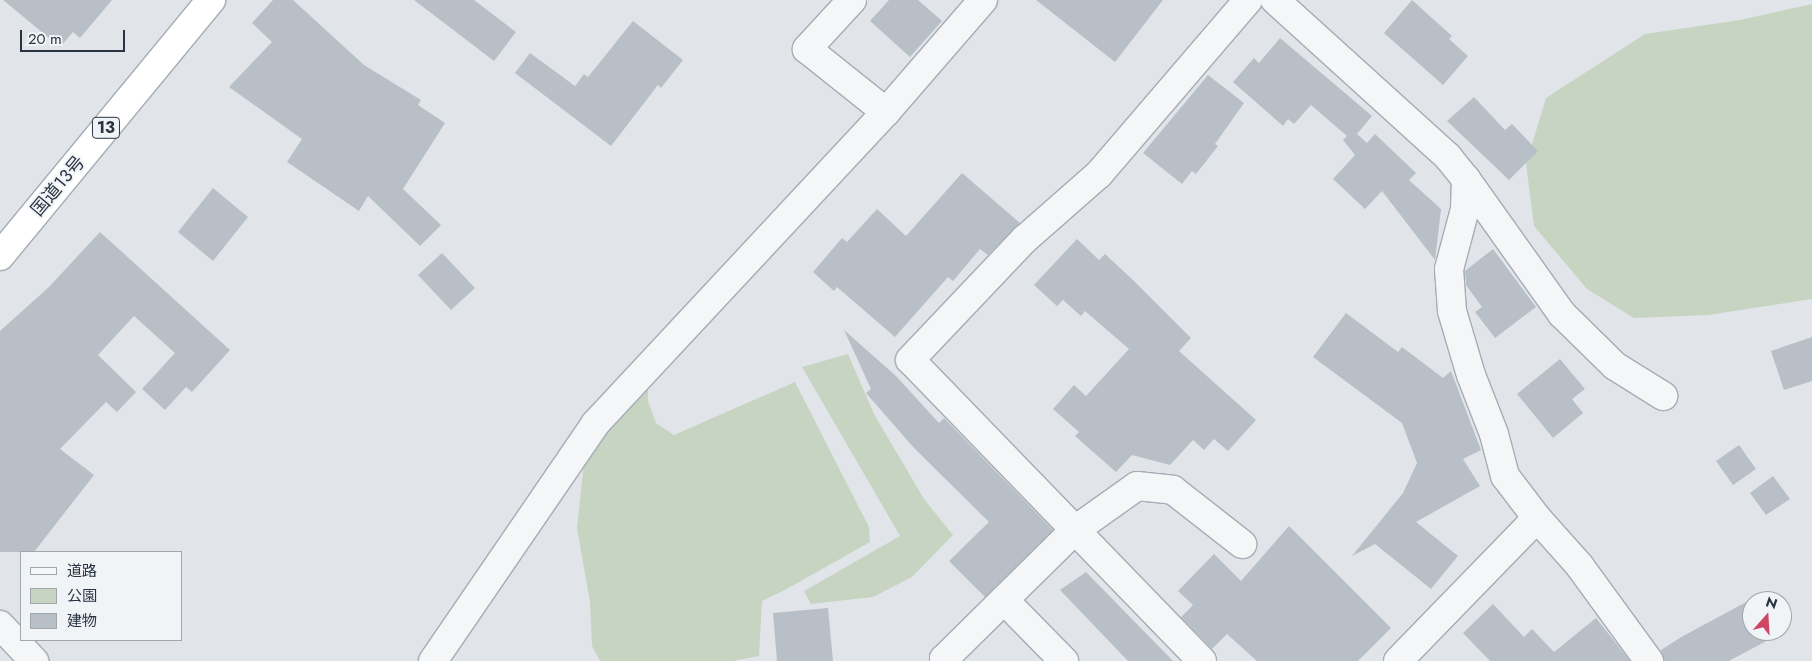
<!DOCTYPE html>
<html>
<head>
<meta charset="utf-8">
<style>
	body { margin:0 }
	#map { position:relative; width:1812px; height:661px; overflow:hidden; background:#e1e5ea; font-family:Jost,"Noto Sans JP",sans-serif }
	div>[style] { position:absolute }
	.green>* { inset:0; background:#c8d4c2 }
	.building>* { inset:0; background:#b8bfc7 }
	.roads { filter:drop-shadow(1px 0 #a6acb4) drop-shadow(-1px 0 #a6acb4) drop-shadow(0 1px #a6acb4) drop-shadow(0 -1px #a6acb4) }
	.street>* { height:28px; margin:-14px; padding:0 14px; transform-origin:14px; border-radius:14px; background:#f4f6f8 }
	.highway>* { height:28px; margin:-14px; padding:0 14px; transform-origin:14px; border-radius:14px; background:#fff }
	span { translate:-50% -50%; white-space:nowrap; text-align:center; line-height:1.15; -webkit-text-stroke:4px #f1f4f7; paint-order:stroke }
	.shield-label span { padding:1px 4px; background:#f1f4f7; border:1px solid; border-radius:4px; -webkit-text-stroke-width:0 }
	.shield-label { font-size:16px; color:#293442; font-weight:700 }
	.street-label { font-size:18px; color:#293442 }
	.legend { position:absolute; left:20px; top:551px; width:162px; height:90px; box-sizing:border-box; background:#f1f4f7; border:1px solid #a1a7af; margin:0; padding:6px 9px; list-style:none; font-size:15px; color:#293442 }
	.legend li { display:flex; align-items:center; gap:10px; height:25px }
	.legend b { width:25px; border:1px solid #a1a7af }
	.north { position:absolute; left:1742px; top:591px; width:50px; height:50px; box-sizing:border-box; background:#f1f4f7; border:1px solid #a1a7af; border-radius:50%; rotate:19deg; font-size:14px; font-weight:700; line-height:20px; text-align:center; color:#293442 }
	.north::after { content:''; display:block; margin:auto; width:18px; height:22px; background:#cf4564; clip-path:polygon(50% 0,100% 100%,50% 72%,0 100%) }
	.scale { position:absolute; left:20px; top:30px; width:105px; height:22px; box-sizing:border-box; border:2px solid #293442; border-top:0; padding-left:6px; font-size:15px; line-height:18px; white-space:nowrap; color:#293442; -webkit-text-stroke:4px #f1f4f7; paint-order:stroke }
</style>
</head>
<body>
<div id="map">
	<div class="green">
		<i style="clip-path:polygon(1812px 4px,1812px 299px,1708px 315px,1634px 318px,1587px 289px,1534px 226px,1526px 164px,1546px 98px,1645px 34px,1740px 20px)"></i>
		<i style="clip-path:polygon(848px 354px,874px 414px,924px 499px,953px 535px,912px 577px,873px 597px,811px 604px,804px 591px,900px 536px,802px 367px)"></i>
		<i style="clip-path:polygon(648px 379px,648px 401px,656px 423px,674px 435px,795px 382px,869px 527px,870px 542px,785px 590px,762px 601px,759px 656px,733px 661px,600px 661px,592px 646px,590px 602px,577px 528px,584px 462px)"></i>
	</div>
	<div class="building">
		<i style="clip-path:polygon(3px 0,112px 0,80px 38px,73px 32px,60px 47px)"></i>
		<i style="clip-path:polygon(273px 0,293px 0,364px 65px,421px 100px,418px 105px,445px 123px,403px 189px,441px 225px,420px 246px,368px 196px,359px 211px,287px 162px,302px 139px,229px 87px,272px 42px,252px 23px)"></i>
		<i style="clip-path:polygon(414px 0,474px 0,516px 32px,494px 61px)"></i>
		<i style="clip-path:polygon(889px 0,918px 0,942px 21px,910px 57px,870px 21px)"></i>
		<i style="clip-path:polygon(1036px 0,1163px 0,1115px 62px)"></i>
		<i style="clip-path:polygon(1412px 0,1452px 36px,1449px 39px,1468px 56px,1443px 85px,1384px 33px)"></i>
		<i style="clip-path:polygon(633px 21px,683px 60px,661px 88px,658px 85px,611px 146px,515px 73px,530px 53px,575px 86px,584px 74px,588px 77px)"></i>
		<i style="clip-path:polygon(1280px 38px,1372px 116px,1357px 134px,1367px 143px,1375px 134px,1416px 173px,1409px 180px,1441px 209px,1435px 260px,1382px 191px,1365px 209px,1333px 179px,1355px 155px,1343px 140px,1347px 136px,1311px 105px,1294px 124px,1288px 119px,1283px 126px,1233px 82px,1254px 58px,1259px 63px)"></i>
		<i style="clip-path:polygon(1208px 75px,1244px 103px,1215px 144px,1218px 146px,1196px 174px,1192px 171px,1182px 184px,1143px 153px)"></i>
		<i style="clip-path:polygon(1474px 97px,1505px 130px,1512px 124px,1538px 151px,1509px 180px,1447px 121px)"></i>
		<i style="clip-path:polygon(962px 173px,1020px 223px,988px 255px,980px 249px,953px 281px,948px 277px,895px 337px,837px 287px,834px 291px,813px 272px,842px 238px,847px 242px,877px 209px,906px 236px)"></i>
		<i style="clip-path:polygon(213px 188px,248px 217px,213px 261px,178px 232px)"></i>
		<i style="clip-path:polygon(100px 232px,230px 350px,192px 392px,186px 387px,165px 410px,142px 389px,175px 353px,134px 316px,98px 355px,136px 392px,117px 412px,106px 402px,60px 449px,94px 475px,34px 552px,0 552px,0 331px,49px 287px)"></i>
		<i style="clip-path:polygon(1077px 239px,1099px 260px,1105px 254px,1134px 281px,1191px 338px,1179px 351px,1256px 420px,1228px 451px,1214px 439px,1204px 450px,1193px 440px,1170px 465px,1132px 455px,1116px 472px,1075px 436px,1079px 432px,1053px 409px,1074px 385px,1086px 396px,1129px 349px,1085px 311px,1081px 316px,1063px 300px,1057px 306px,1034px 285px)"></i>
		<i style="clip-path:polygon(1493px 249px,1536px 307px,1495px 338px,1475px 312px,1482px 307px,1466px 285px,1465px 271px)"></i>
		<i style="clip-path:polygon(442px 253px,475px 288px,451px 310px,418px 275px)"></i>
		<i style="clip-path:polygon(1346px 313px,1398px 352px,1402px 347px,1443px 378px,1451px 371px,1481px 450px,1463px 459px,1480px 486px,1416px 522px,1458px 556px,1431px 589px,1375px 544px,1352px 556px,1403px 493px,1417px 463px,1402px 423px,1313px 357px)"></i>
		<i style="clip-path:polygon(844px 330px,896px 376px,939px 423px,944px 418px,1053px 530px,985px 597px,949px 561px,989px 522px,914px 448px,866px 393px,871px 389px)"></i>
		<i style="clip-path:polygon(1812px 337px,1812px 381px,1784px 390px,1771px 351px)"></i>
		<i style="clip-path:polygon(1560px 359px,1585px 389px,1572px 399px,1583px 413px,1553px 438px,1517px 394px)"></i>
		<i style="clip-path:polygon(1739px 445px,1756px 469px,1733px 485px,1716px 461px)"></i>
		<i style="clip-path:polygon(1773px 476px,1790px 499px,1766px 515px,1750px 493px)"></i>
		<i style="clip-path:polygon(1289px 526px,1391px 628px,1358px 661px,1257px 661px,1227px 634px,1212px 649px,1181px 617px,1193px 605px,1178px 591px,1214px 554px,1241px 581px)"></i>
		<i style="clip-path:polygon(1086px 572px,1173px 661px,1128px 661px,1060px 590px)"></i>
		<i style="clip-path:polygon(1765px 592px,1770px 601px,1752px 601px,1752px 631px,1782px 631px,1782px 622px,1787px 630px,1729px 661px,1664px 661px,1661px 650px,1683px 636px)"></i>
		<i style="clip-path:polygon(1493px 604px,1524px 637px,1532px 629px,1554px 652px,1596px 618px,1630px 661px,1490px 661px,1463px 633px)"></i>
		<i style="clip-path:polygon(828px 608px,833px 661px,777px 661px,773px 613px)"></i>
	</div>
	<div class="roads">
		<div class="street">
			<i style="left:852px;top:0;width:67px;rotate:132.6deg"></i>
			<i style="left:807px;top:49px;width:101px;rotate:38.6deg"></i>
			<i style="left:1275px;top:0;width:234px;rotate:42.2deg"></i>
			<i style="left:1448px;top:157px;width:28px;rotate:51deg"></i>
			<i style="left:1466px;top:179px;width:30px;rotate:92deg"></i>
			<i style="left:1465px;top:209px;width:62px;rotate:104.9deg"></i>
			<i style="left:1449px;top:269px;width:42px;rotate:85.9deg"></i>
			<i style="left:1452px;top:311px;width:67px;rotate:73.5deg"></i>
			<i style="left:1471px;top:375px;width:63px;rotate:68.7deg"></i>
			<i style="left:1494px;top:434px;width:43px;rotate:75.3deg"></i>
			<i style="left:1505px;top:476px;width:53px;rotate:52.7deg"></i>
			<i style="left:1537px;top:518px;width:63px;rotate:48.2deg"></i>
			<i style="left:1579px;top:565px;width:119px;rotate:53.9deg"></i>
			<i style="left:1466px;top:179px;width:166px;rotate:54.6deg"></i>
			<i style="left:1562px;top:314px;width:74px;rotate:44.5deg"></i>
			<i style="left:1615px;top:366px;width:57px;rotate:32deg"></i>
			<i style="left:1004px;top:600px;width:86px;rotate:45.5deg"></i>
			<i style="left:0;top:625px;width:50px;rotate:46.6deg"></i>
			<i style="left:433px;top:661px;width:287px;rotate:-55.6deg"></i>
			<i style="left:595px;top:424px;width:427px;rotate:-47deg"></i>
			<i style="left:886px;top:112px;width:148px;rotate:-49.1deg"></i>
			<i style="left:946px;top:661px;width:3px;rotate:-135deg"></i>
			<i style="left:944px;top:659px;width:184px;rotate:-44.6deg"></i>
			<i style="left:1075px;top:530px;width:76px;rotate:-35.4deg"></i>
			<i style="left:1137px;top:486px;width:36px;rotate:6deg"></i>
			<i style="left:1173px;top:490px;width:88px;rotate:38deg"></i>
			<i style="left:1202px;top:661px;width:419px;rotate:-134.1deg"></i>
			<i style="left:910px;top:360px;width:167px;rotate:-46.5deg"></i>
			<i style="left:1025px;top:239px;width:98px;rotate:-41.3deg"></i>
			<i style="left:1099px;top:174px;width:229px;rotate:-49.4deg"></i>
			<i style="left:1398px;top:661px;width:199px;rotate:-45.8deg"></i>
		</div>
		<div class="highway">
			<i style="left:0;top:256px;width:332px;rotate:-50.5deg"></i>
		</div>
	</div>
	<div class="shield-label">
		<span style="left:106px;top:128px">13</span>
	</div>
	<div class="street-label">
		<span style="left:58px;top:186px;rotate:-50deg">国道13号</span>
	</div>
	<ul class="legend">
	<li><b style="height:6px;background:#f4f6f8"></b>道路</li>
	<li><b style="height:14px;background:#c8d4c2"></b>公園</li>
	<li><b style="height:14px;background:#b8bfc7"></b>建物</li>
	</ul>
	<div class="north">N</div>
	<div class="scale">20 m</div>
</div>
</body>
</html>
